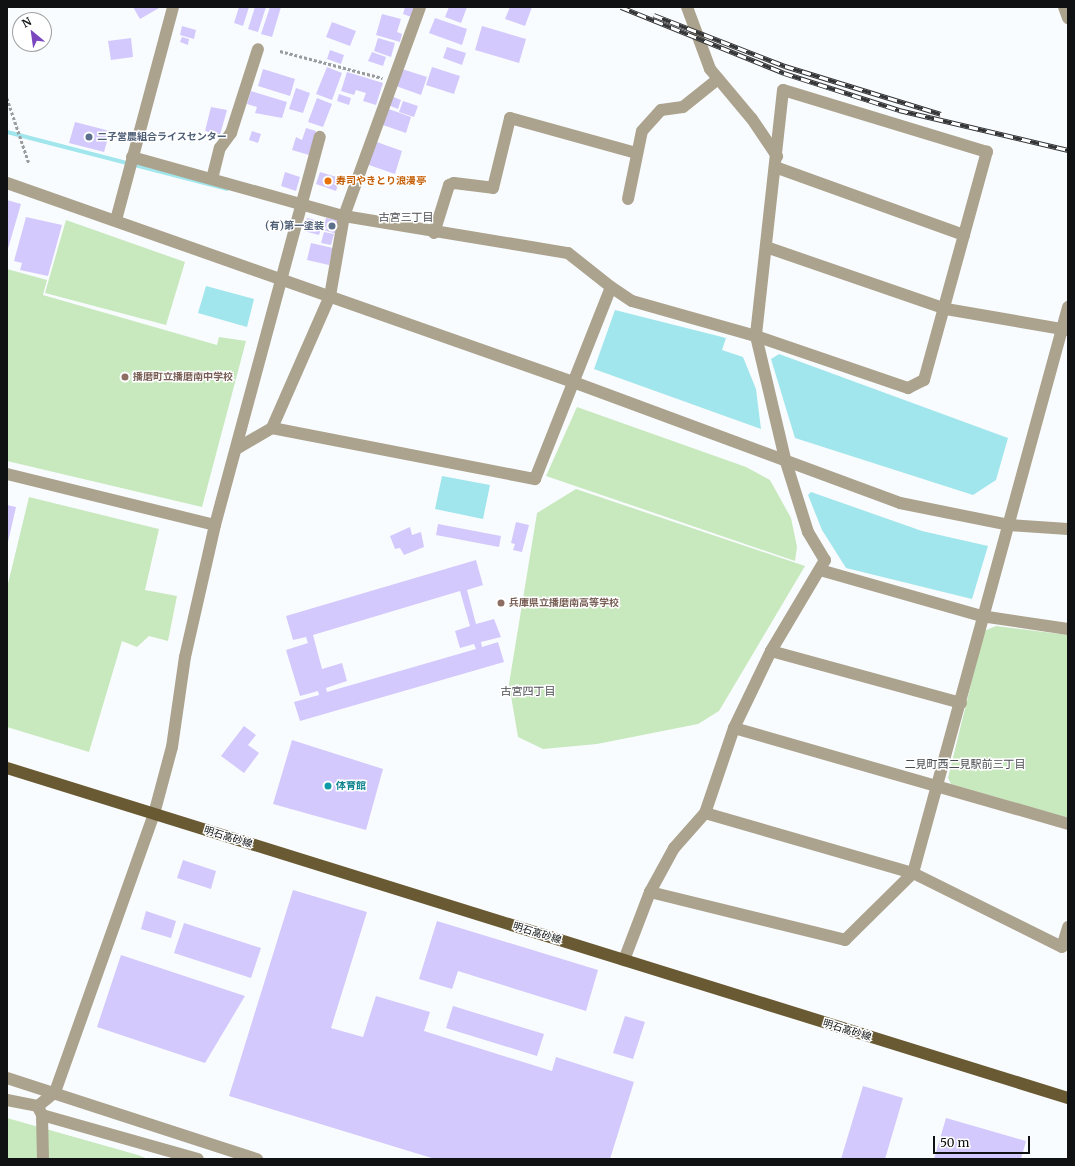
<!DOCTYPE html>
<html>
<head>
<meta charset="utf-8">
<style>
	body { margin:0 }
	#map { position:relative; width:1075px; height:1166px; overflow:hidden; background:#f9fcff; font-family:Merriweather,"Noto Sans JP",serif }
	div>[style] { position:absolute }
	.green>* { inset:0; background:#c8e8be }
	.water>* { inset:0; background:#a0e6ec }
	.stream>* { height:4px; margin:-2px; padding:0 2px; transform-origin:2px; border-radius:2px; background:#a0e6ec }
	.building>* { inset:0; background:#d3c9fc }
	.path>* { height:2.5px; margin-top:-1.25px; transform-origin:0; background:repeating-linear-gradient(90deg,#9a9c9e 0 3px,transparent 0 5px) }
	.minor>* { height:12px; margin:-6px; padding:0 6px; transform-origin:6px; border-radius:6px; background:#aca38e }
	.major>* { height:12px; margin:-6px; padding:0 6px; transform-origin:6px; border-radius:6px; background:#6a5a33 }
	.rail>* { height:4.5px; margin-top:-2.25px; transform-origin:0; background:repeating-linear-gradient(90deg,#fff 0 9px,#333537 0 18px); box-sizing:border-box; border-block:1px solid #333537 }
	.dots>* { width:11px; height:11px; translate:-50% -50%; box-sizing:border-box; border:2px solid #fff; border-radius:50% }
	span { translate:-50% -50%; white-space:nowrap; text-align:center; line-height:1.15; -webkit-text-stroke:3px #fff; paint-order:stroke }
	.service-label { font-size:10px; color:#4e5e75; font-weight:700 }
	.left { translate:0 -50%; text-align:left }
	.right { translate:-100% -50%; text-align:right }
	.food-label { font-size:10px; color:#c56008; font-weight:700 }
	.education-label { font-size:10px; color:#785e54; font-weight:700 }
	.culture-label { font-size:10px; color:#0d838f; font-weight:700 }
	.street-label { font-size:10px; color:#0f1112 }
	.neighbourhood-label { font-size:11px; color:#494c4f }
	.frame { position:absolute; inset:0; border:8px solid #0f1112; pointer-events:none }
	.north { position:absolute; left:12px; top:12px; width:40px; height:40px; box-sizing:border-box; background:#fff; border:1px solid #9fa0a0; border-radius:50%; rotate:331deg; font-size:11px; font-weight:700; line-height:16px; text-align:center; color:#0f1112 }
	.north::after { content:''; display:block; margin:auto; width:14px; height:18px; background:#7a47bf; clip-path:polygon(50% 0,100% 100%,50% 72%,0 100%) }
	.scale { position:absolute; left:933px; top:1136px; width:97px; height:18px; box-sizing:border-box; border:2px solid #0f1112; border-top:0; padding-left:5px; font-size:12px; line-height:14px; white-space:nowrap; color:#0f1112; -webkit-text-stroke:3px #fff; paint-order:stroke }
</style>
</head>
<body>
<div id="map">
	<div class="green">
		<i style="clip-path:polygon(66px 220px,185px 262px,166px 325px,45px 293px)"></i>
		<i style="clip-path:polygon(7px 269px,47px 280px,43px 295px,217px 345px,219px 337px,246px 341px,202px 507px,7px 461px)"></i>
		<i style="clip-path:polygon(577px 407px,746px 467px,770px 480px,791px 518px,797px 547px,795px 561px,546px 476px)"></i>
		<i style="clip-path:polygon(576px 489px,805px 566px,719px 711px,698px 724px,597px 744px,543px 749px,518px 737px,509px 684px,537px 513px)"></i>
		<i style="clip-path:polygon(29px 497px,159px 529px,145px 590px,177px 596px,168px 641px,149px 636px,137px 647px,122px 641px,89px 752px,7px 727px,7px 588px)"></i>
		<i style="clip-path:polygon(996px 626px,1068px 635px,1068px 818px,951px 784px,948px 778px,984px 631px)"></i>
		<i style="clip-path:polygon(7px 1118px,138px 1155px,148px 1159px,7px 1159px)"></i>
	</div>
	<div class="water">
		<i style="clip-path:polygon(206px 286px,254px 299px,247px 327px,198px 313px)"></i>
		<i style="clip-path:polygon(615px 310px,726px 338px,722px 350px,743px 357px,756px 389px,761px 429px,594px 369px)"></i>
		<i style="clip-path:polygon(779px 354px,1008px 438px,996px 480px,973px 495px,795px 438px,771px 359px)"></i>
		<i style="clip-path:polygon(442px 476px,490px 485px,483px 519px,435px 509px)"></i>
		<i style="clip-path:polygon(811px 492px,922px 531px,988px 546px,972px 599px,846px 568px,822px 530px,808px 495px)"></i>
	</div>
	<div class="stream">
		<i style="left:7px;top:132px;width:227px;rotate:14.5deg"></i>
	</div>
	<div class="building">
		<i style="clip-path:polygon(133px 7px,158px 7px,159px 8px,140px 19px)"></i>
		<i style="clip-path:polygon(239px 7px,249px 7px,243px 26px,234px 23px)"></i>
		<i style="clip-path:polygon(255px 7px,266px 7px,258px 32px,248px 29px)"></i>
		<i style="clip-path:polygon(270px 7px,281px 7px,272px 37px,261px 34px)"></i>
		<i style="clip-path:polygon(405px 7px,418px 7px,414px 18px,403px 14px)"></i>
		<i style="clip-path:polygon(449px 7px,467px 7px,461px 23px,445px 17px)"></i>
		<i style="clip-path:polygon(510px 7px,532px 7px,525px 26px,505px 19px)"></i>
		<i style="clip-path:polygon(382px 14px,401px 19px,397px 32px,402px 34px,400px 42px,376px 35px)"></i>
		<i style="clip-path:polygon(435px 18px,467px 29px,462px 45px,429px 33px)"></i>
		<i style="clip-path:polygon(332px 22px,356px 31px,350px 46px,326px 37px)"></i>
		<i style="clip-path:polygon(182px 26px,196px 30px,194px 39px,180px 35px)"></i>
		<i style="clip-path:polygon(482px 26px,526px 39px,519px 63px,475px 50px)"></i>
		<i style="clip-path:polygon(182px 37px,189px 39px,188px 45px,180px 42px)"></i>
		<i style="clip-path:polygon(131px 38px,133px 57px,111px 60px,108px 41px)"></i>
		<i style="clip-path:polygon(378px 38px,395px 43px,391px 57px,374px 51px)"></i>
		<i style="clip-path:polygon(447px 47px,466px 53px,462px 65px,443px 58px)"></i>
		<i style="clip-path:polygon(330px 50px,344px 55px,341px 64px,327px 59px)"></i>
		<i style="clip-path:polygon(372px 52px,386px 57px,383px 66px,368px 61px)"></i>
		<i style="clip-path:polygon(327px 67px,342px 73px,332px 100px,316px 94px)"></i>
		<i style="clip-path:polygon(432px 67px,460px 76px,454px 94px,426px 85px)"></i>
		<i style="clip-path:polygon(263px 69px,295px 79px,290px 96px,258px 86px)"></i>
		<i style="clip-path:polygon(402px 69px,427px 77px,421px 95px,396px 86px)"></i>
		<i style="clip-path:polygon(347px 72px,383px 83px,376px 105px,363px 101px,366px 93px,356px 90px,354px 95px,341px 91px)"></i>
		<i style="clip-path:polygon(296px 88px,310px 93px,303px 113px,289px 109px)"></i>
		<i style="clip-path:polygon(251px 91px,287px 102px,282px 118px,255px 113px,257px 107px,247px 104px)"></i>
		<i style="clip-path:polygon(339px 94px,351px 98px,349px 105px,337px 101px)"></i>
		<i style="clip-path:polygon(391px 96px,401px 100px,398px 109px,388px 105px)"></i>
		<i style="clip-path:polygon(317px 98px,332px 104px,323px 127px,308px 122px)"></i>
		<i style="clip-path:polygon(403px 101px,418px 106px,414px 117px,399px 112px)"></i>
		<i style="clip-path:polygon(211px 107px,227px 110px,220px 135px,205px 131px)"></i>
		<i style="clip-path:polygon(386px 108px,411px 117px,406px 133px,380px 124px)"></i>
		<i style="clip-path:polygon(75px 122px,110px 131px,104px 152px,69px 143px)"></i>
		<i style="clip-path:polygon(306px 128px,316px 131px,309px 155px,292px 150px,296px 137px,302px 140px)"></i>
		<i style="clip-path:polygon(252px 131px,261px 134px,258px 143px,249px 140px)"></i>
		<i style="clip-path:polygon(374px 141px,402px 151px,395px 174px,366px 164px)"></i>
		<i style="clip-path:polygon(285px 172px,300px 177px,296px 191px,281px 186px)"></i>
		<i style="clip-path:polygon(320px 172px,340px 178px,336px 191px,316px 184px)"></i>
		<i style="clip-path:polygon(7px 200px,21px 204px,7px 252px)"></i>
		<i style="clip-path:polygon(26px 217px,62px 225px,48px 276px,20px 270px,22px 263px,14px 261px)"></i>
		<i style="clip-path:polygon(307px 218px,323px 222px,319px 235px,304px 231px)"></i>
		<i style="clip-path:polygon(326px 218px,340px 221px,337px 234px,323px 230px)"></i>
		<i style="clip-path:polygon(324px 232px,334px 234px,331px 245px,321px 243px)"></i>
		<i style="clip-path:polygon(311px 243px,333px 248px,329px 265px,307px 260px)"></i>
		<i style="clip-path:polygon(7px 505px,16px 507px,8px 542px,7px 542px)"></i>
		<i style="clip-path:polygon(516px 522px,529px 525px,522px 552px,513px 550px,515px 544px,511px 543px)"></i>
		<i style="clip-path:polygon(438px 524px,501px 536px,499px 547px,436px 535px)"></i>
		<i style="clip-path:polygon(410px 527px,412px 535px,421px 532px,424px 547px,404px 555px,400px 548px,395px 549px,390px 536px)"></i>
		<i style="clip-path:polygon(evenodd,476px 560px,483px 585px,467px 590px,476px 624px,494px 619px,501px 637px,481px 642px,482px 647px,498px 642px,504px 662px,300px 721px,294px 702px,319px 695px,318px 691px,300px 696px,286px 650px,308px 643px,306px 637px,293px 640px,286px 616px,476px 560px,460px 591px,470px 626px,455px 631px,460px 648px,474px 644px,476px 649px,327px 692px,326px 688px,347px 681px,342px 663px,322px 669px,313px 635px,460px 591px)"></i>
		<i style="clip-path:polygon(244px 726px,256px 735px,248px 745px,259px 753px,244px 773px,221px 756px)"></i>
		<i style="clip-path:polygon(292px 740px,383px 769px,366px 830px,273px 804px)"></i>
		<i style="clip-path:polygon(183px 860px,216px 871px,211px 889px,177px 878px)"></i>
		<i style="clip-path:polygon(293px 890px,367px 912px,331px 1028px,363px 1037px,376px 996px,430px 1012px,424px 1031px,552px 1071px,556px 1057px,634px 1082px,610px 1159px,435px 1159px,229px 1096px)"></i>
		<i style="clip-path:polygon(146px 911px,176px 921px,171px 938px,141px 929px)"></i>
		<i style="clip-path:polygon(437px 921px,598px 970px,586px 1011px,458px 971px,452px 989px,419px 979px)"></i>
		<i style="clip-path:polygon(184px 923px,261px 948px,251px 978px,174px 953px)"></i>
		<i style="clip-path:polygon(121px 955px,245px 996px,205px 1063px,97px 1027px)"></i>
		<i style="clip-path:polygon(453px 1006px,544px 1034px,537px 1056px,446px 1028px)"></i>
		<i style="clip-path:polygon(625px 1016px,645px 1022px,633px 1059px,613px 1053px)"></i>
		<i style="clip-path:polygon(863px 1086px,903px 1098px,885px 1159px,841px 1159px)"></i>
		<i style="clip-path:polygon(946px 1118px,1026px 1141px,1021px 1159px,934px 1159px)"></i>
	</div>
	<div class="path">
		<i style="left:280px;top:51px;width:106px;rotate:14.8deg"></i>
		<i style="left:7px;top:98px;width:69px;rotate:71.3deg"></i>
	</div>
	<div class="minor">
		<i style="left:687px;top:7px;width:66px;rotate:69.6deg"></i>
		<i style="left:710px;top:69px;width:65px;rotate:50deg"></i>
		<i style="left:752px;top:119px;width:45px;rotate:56deg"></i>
		<i style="left:1064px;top:7px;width:12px;rotate:70deg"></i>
		<i style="left:132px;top:157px;width:220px;rotate:15.6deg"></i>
		<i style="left:344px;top:216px;width:227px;rotate:9.4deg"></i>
		<i style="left:568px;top:253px;width:55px;rotate:38.3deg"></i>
		<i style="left:775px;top:167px;width:201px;rotate:19.8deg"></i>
		<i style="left:212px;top:179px;width:32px;rotate:-76deg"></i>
		<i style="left:220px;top:148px;width:19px;rotate:-54deg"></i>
		<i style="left:231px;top:133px;width:88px;rotate:-72.2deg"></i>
		<i style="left:7px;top:183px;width:603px;rotate:19.37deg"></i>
		<i style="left:576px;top:383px;width:346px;rotate:20.3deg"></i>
		<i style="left:900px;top:503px;width:111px;rotate:11.4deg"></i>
		<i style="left:1009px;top:525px;width:59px;rotate:3.9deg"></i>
		<i style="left:628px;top:199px;width:69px;rotate:-78.4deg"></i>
		<i style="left:642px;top:131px;width:28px;rotate:-48deg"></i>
		<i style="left:661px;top:110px;width:22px;rotate:-8deg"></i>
		<i style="left:683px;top:107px;width:45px;rotate:-38.7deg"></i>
		<i style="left:116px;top:220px;width:220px;rotate:-75deg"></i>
		<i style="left:434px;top:233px;width:50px;rotate:-72.6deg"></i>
		<i style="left:449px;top:185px;width:5px;rotate:-22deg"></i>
		<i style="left:454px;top:183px;width:39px;rotate:7deg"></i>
		<i style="left:493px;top:188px;width:72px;rotate:-76.3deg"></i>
		<i style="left:510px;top:118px;width:131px;rotate:15.5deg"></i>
		<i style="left:766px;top:247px;width:190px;rotate:19deg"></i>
		<i style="left:946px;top:309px;width:124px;rotate:9.8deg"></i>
		<i style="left:272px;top:428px;width:268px;rotate:11deg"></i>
		<i style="left:535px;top:479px;width:206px;rotate:-68.4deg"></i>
		<i style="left:611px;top:287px;width:25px;rotate:34deg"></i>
		<i style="left:632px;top:301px;width:129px;rotate:15.8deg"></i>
		<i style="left:756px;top:336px;width:161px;rotate:18.9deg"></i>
		<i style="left:908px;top:388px;width:18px;rotate:-27deg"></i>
		<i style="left:924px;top:380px;width:237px;rotate:-74.6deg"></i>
		<i style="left:987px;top:152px;width:213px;rotate:-163.1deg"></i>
		<i style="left:783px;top:90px;width:247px;rotate:96.3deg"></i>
		<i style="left:756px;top:336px;width:126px;rotate:76.7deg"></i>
		<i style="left:785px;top:459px;width:77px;rotate:72.5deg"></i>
		<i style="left:808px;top:532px;width:33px;rotate:59deg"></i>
		<i style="left:825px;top:560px;width:106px;rotate:120.7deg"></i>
		<i style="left:771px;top:651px;width:85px;rotate:115.7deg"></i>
		<i style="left:734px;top:728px;width:90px;rotate:108.8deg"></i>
		<i style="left:705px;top:813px;width:47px;rotate:131.5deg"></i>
		<i style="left:674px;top:848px;width:50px;rotate:118.6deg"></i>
		<i style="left:650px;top:892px;width:73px;rotate:110.9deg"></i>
		<i style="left:236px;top:449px;width:42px;rotate:-30.3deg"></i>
		<i style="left:272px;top:428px;width:144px;rotate:-66.3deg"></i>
		<i style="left:330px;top:296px;width:81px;rotate:-80.1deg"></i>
		<i style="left:344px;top:216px;width:222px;rotate:-70deg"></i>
		<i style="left:7px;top:474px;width:214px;rotate:13.8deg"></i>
		<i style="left:820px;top:570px;width:167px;rotate:15.9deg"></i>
		<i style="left:981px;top:616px;width:88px;rotate:8.5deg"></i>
		<i style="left:771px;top:651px;width:197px;rotate:15.3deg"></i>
		<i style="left:734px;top:728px;width:348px;rotate:16deg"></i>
		<i style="left:705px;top:813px;width:216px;rotate:16.1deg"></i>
		<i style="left:913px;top:873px;width:166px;rotate:26.4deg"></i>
		<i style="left:1062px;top:947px;width:21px;rotate:-73deg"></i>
		<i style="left:650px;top:892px;width:201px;rotate:13.8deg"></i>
		<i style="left:845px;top:940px;width:95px;rotate:-44.6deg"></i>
		<i style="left:913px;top:873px;width:587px;rotate:-74.68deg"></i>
		<i style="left:7px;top:1078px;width:263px;rotate:18deg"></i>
		<i style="left:7px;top:1100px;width:32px;rotate:11deg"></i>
		<i style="left:38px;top:1106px;width:22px;rotate:-39deg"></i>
		<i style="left:55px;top:1092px;width:295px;rotate:-70.4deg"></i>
		<i style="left:154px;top:814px;width:69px;rotate:-75deg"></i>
		<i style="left:172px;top:747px;width:91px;rotate:-81.8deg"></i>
		<i style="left:185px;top:657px;width:135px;rotate:-77.2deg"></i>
		<i style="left:215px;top:525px;width:402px;rotate:-74.9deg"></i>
		<i style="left:38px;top:1107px;width:9px;rotate:63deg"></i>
		<i style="left:42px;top:1115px;width:44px;rotate:88.7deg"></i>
		<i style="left:42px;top:1115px;width:162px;rotate:15.8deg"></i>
	</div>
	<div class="major">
		<i style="left:7px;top:768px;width:1111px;rotate:17.28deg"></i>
	</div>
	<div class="rail">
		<i style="left:621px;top:7px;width:176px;rotate:22deg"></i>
		<i style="left:784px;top:73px;width:121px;rotate:17.8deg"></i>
		<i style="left:899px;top:110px;width:174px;rotate:13.3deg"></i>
		<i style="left:654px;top:15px;width:141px;rotate:21.3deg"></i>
		<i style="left:785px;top:66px;width:163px;rotate:17.1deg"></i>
	</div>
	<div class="dots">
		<i style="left:89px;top:137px;background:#5c6f8a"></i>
		<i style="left:328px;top:181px;background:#e8710a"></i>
		<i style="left:332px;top:226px;background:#5c6f8a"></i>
		<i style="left:125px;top:377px;background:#8d6e63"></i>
		<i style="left:501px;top:603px;background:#8d6e63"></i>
		<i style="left:328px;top:786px;background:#0f9aa8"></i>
	</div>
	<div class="service-label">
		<span class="left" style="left:97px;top:137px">二子営農組合ライスセンター</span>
		<span class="right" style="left:324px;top:226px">(有)第一塗装</span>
	</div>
	<div class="food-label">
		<span class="left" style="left:336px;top:181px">寿司やきとり浪漫亭</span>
	</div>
	<div class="education-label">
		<span class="left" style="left:133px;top:377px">播磨町立播磨南中学校</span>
		<span class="left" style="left:509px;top:603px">兵庫県立播磨南高等学校</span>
	</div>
	<div class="culture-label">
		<span class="left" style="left:336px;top:786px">体育館</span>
	</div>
	<div class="street-label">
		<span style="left:228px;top:837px;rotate:17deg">明石高砂線</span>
		<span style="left:537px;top:933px;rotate:17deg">明石高砂線</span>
		<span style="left:847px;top:1030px;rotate:17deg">明石高砂線</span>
	</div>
	<div class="neighbourhood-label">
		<span style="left:406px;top:217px">古宮三丁目</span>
		<span style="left:528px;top:691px">古宮四丁目</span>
		<span style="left:965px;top:764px">二見町西二見駅前三丁目</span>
	</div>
	<div class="frame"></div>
	<div class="north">N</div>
	<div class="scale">50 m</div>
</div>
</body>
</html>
